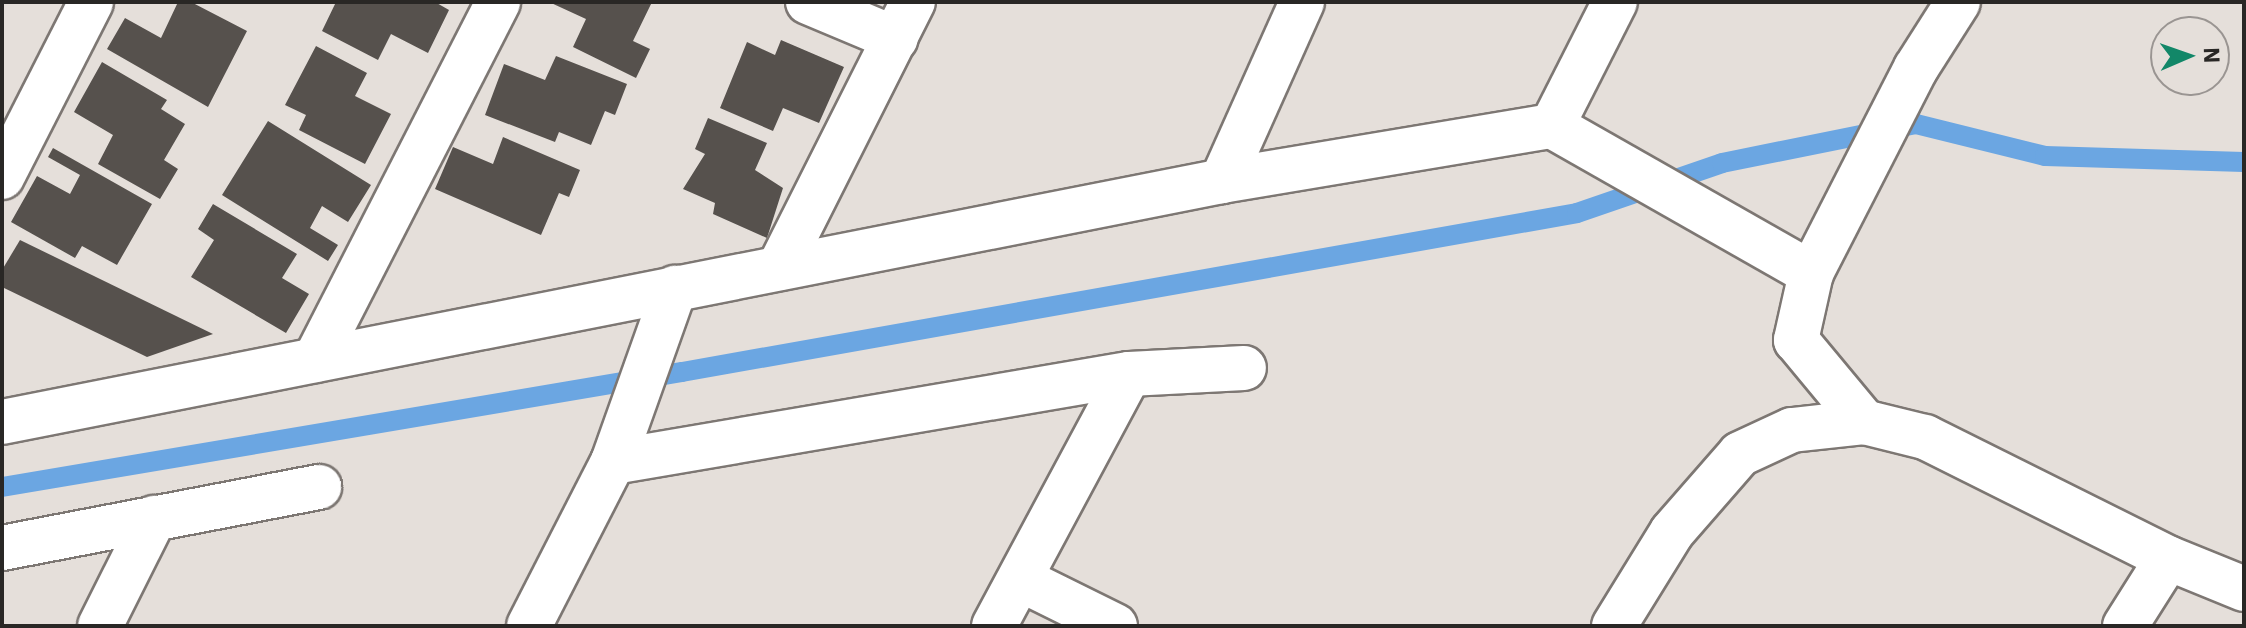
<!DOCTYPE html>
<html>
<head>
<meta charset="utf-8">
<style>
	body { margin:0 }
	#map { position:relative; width:2246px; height:628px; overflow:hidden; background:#e5dfda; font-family:"IBM Plex Sans",sans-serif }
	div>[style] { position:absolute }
	.stream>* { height:20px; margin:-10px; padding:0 10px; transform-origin:10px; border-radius:10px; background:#6ba6e2 }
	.building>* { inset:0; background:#56514d }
	.roads { filter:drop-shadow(2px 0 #7d7773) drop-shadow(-2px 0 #7d7773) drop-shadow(0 2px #7d7773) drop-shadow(0 -2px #7d7773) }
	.minor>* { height:44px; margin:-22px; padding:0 22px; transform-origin:22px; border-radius:22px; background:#fff }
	span { translate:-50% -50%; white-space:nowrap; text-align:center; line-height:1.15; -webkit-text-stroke:8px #e5dfda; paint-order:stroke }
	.frame { position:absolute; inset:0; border:4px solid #292725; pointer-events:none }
	.north { position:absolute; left:2150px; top:16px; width:80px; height:80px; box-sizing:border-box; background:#e5dfda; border:2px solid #9a9592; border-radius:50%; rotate:88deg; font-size:22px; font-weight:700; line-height:32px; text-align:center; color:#292725 }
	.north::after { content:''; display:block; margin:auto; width:28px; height:36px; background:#128768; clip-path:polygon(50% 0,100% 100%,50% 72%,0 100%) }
</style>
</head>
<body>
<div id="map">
	<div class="stream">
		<i style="left:2px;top:487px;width:690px;rotate:-9.6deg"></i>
		<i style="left:682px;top:372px;width:909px;rotate:-10.07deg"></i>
		<i style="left:1577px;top:213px;width:153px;rotate:-19deg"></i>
		<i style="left:1722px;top:163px;width:198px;rotate:-11.4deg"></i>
		<i style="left:1916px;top:124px;width:133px;rotate:13.9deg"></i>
		<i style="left:2045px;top:156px;width:199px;rotate:1.7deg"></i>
	</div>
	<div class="building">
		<i style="clip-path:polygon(178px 2px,191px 2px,247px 31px,208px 107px,107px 49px,125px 18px,161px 38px)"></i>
		<i style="clip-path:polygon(336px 2px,435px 2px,449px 10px,428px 53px,391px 34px,378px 60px,322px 31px)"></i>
		<i style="clip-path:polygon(549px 2px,652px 2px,633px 41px,650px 49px,636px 78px,573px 47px,586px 19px)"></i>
		<i style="clip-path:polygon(781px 40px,844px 67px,819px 123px,783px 108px,773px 131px,720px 108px,747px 42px,775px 55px)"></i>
		<i style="clip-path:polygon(316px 46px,367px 73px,355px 96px,391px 114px,365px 164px,299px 130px,306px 115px,285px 105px)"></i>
		<i style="clip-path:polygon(556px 56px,627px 84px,615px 115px,605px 111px,591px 145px,559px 132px,555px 142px,485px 115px,504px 64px,545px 80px)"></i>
		<i style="clip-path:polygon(102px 62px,167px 100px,161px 109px,185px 124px,164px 160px,178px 169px,160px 199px,98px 164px,113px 135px,74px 112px)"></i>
		<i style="clip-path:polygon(708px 118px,767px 143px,755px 170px,783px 188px,767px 238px,713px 214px,715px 203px,683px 189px,705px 154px,695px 149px)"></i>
		<i style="clip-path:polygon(268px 121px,371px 185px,348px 222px,322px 206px,310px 228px,338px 245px,328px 261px,222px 195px)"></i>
		<i style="clip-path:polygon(503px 137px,580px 170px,569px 197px,559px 193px,541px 235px,435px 189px,453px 147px,493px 164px)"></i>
		<i style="clip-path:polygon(53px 148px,152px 204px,117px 265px,82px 246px,75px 258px,11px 222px,37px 176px,70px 194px,80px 175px,48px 157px)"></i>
		<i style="clip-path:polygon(213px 204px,297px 254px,282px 278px,309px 294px,286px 333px,191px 277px,214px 240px,198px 229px)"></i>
		<i style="clip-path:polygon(20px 240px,213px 334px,147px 357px,2px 287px,2px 270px)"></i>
	</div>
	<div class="roads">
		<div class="minor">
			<i style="left:808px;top:2px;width:95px;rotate:22.8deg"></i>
			<i style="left:1552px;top:126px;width:139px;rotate:-63.1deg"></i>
			<i style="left:2px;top:177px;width:196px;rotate:-63deg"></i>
			<i style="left:1222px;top:181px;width:196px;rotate:-65.9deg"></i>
			<i style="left:779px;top:268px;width:298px;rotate:-63.3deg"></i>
			<i style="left:1811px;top:273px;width:230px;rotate:-62.9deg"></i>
			<i style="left:1916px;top:68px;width:78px;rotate:-57.5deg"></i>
			<i style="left:315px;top:360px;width:402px;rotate:-62.9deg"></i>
			<i style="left:2px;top:422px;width:1244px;rotate:-11.17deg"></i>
			<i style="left:1222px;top:181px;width:335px;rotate:-9.5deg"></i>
			<i style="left:1552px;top:126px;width:298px;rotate:29.6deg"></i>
			<i style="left:1811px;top:273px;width:69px;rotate:102.6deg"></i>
			<i style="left:1796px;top:340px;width:107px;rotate:50.3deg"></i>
			<i style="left:613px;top:462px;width:523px;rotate:-9.68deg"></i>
			<i style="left:1129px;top:374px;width:115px;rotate:-3deg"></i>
			<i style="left:2px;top:548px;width:323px;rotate:-10.9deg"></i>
			<i style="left:1020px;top:579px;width:106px;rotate:26.3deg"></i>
			<i style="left:100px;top:626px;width:121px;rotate:-63.4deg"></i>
			<i style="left:529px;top:626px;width:184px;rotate:-62.9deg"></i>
			<i style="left:613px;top:462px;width:185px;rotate:-70.4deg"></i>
			<i style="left:994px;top:626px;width:286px;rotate:-61.8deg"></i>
			<i style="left:1614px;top:626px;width:110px;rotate:-58.3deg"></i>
			<i style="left:1672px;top:532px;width:103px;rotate:-48.9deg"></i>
			<i style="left:1740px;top:454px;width:57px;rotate:-24.8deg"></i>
			<i style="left:1792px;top:430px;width:72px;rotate:-6.3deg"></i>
			<i style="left:1864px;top:422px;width:63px;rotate:13.8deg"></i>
			<i style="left:1925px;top:437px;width:271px;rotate:26.5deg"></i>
			<i style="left:2168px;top:558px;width:82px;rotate:22.2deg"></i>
			<i style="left:2125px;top:626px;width:80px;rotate:-57.7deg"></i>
		</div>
	</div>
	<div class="frame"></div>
	<div class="north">N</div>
</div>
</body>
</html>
